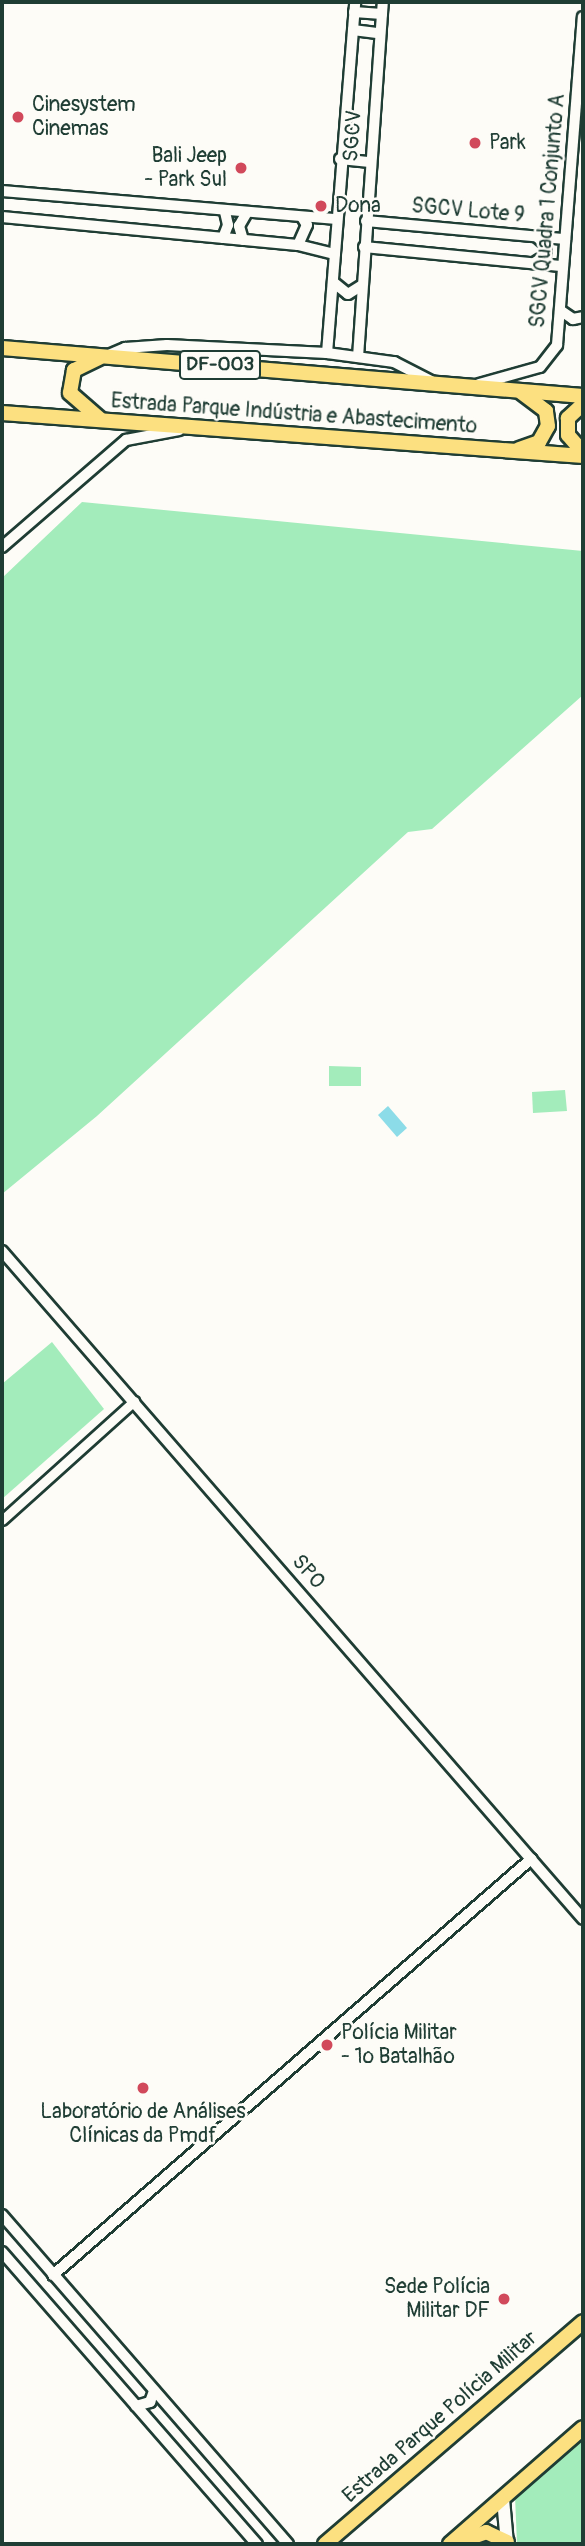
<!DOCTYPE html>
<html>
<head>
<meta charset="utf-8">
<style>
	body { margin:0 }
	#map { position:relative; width:585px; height:2546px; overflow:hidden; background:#fdfcf7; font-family:Pangolin,sans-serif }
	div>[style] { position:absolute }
	.green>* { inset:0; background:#a3ecbb }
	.water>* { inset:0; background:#8cdce8 }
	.roads { filter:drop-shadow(2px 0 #1f3d34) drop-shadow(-2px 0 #1f3d34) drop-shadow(0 2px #1f3d34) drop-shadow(0 -2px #1f3d34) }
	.minor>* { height:9px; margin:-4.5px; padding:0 4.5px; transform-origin:4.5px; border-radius:4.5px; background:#fdfcf7 }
	.tertiary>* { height:10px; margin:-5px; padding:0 5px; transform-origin:5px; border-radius:5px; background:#fdfcf7 }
	.secondary>* { height:12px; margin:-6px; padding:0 6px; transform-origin:6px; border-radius:6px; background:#fdfcf7 }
	.primary>* { height:14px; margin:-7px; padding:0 7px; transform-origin:7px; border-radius:7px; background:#fce080 }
	.trunk>* { height:14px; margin:-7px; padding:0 7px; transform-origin:7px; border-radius:7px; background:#fce080 }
	.dots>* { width:19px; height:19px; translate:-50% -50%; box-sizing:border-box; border:4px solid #fdfcf7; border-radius:50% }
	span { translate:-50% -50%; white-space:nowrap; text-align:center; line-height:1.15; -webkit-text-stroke:5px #fdfcf7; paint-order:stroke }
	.shield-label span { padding:2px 5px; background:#fdfcf7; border:2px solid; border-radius:5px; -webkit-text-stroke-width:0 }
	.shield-label { font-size:19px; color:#1f3d34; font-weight:700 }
	.poi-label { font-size:21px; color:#1f3d34 }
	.left { translate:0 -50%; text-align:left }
	.right { translate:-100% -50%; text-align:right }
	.street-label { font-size:21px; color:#1f3d34 }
	.frame { position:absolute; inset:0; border:4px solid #1f3d34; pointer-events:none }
</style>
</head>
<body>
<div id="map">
	<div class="green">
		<i style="clip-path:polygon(82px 502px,583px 551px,583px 695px,432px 829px,408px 832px,97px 1116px,2px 1194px,2px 578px)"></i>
		<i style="clip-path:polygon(329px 1066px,361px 1067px,361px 1086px,329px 1086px)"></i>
		<i style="clip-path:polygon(565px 1090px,567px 1111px,533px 1113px,532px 1092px)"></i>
		<i style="clip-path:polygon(52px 1342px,104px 1409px,2px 1499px,2px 1384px)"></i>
		<i style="clip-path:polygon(583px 2439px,583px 2544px,517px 2544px,515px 2496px)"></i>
	</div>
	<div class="water">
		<i style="clip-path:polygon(388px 1106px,407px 1128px,397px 1137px,378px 1115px)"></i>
	</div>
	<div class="roads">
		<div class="minor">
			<i style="left:2px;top:1520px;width:178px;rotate:-42deg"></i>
		</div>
		<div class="tertiary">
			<i style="left:354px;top:12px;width:28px;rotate:4deg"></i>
			<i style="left:353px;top:30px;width:26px;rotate:7deg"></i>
			<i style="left:340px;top:159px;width:30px;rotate:6deg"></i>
			<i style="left:2px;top:191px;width:336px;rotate:4.8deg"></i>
			<i style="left:2px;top:217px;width:297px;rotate:5.4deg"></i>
			<i style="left:298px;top:245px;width:38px;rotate:14deg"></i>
			<i style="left:366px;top:221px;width:200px;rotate:5.2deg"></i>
			<i style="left:223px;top:238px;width:14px;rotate:-69deg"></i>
			<i style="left:228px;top:225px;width:13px;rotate:-103deg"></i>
			<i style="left:243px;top:240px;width:15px;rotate:-106deg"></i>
			<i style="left:239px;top:226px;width:14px;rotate:-60deg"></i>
			<i style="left:298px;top:245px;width:22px;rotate:-66deg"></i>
			<i style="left:307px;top:225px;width:9px;rotate:-122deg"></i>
			<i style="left:364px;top:247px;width:200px;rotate:5.5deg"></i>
			<i style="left:534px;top:263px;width:13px;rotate:-32deg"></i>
			<i style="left:545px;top:256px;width:11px;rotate:-85deg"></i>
			<i style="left:546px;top:245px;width:12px;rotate:-138deg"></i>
			<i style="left:333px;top:282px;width:19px;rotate:39deg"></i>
			<i style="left:348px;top:294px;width:15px;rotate:-32deg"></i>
			<i style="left:560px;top:310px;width:16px;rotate:35deg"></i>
			<i style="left:573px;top:319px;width:10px;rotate:-11deg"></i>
			<i style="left:327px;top:353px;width:352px;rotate:-85.4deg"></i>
			<i style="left:106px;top:356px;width:21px;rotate:-23deg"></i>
			<i style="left:125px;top:348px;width:42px;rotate:-4.1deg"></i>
			<i style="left:167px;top:345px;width:160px;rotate:2.9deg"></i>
			<i style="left:327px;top:353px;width:68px;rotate:7.7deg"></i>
			<i style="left:394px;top:362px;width:46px;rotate:27.1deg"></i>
			<i style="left:358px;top:357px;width:356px;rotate:-86deg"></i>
			<i style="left:479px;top:384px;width:63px;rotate:-15.6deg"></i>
			<i style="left:540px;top:367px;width:28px;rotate:-52deg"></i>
			<i style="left:557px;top:345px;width:329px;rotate:-85.5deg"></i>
			<i style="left:2px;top:547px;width:164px;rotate:-40.8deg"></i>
			<i style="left:126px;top:440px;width:54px;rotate:-10.7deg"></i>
			<i style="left:2px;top:1251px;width:885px;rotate:48.98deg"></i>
			<i style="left:2px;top:2215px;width:436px;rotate:49deg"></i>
			<i style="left:2px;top:2252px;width:388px;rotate:48.9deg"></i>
			<i style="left:53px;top:2275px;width:634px;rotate:-41.03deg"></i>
			<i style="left:136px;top:2406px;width:15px;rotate:-16deg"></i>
			<i style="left:150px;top:2402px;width:12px;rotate:-70deg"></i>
		</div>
		<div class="secondary">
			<i style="left:503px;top:2499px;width:45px;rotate:84.9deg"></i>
		</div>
		<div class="primary">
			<i style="left:459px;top:2542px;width:29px;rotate:-20deg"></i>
			<i style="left:486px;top:2532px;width:23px;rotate:25deg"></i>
			<i style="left:325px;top:2544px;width:340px;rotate:-40.7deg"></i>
			<i style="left:450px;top:2544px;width:176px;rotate:-41.1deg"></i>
		</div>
		<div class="trunk">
			<i style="left:2px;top:348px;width:583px;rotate:4.72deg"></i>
			<i style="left:99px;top:358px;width:28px;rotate:154deg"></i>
			<i style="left:74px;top:370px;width:23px;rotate:100deg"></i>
			<i style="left:70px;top:393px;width:40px;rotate:41deg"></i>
			<i style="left:583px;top:404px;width:21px;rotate:137deg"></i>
			<i style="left:568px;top:418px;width:17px;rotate:90deg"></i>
			<i style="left:568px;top:435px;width:23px;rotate:49deg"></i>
			<i style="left:2px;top:413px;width:583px;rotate:4.23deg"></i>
			<i style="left:519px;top:449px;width:21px;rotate:-19deg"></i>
			<i style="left:539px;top:442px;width:18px;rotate:-61deg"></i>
			<i style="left:548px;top:426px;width:15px;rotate:-98deg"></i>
			<i style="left:546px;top:411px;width:30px;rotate:-143deg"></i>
		</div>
	</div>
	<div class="dots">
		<i style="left:18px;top:117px;background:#d1495b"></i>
		<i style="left:475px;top:143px;background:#d1495b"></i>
		<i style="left:241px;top:168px;background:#d1495b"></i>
		<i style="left:321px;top:206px;background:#d1495b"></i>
		<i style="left:327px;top:2045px;background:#d1495b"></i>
		<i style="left:143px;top:2088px;background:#d1495b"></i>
		<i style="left:504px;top:2299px;background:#d1495b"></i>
	</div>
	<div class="shield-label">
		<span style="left:220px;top:365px">DF-003</span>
	</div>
	<div class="poi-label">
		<span class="left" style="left:32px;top:117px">Cinesystem<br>Cinemas</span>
		<span class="left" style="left:489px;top:143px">Park</span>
		<span class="right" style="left:227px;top:168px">Bali Jeep<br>- Park Sul</span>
		<span class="left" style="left:335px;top:206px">Dona</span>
		<span class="left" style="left:341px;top:2045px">Polícia Militar<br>- 1o Batalhão</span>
		<span style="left:143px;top:2124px">Laboratório de Análises<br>Clínicas da Pmdf</span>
		<span class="right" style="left:490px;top:2299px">Sede Polícia<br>Militar DF</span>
	</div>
	<div class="street-label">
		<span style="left:353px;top:136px;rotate:-86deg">SGCV</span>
		<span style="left:468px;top:211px;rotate:5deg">SGCV Lote 9</span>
		<span style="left:548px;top:211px;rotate:-85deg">SGCV Quadra 1 Conjunto A</span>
		<span style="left:294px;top:414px;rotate:4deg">Estrada Parque Indústria e Abastecimento</span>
		<span style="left:308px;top:1572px;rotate:49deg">SPO</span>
		<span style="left:440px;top:2417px;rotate:-41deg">Estrada Parque Polícia Militar</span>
	</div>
	<div class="frame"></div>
</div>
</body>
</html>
